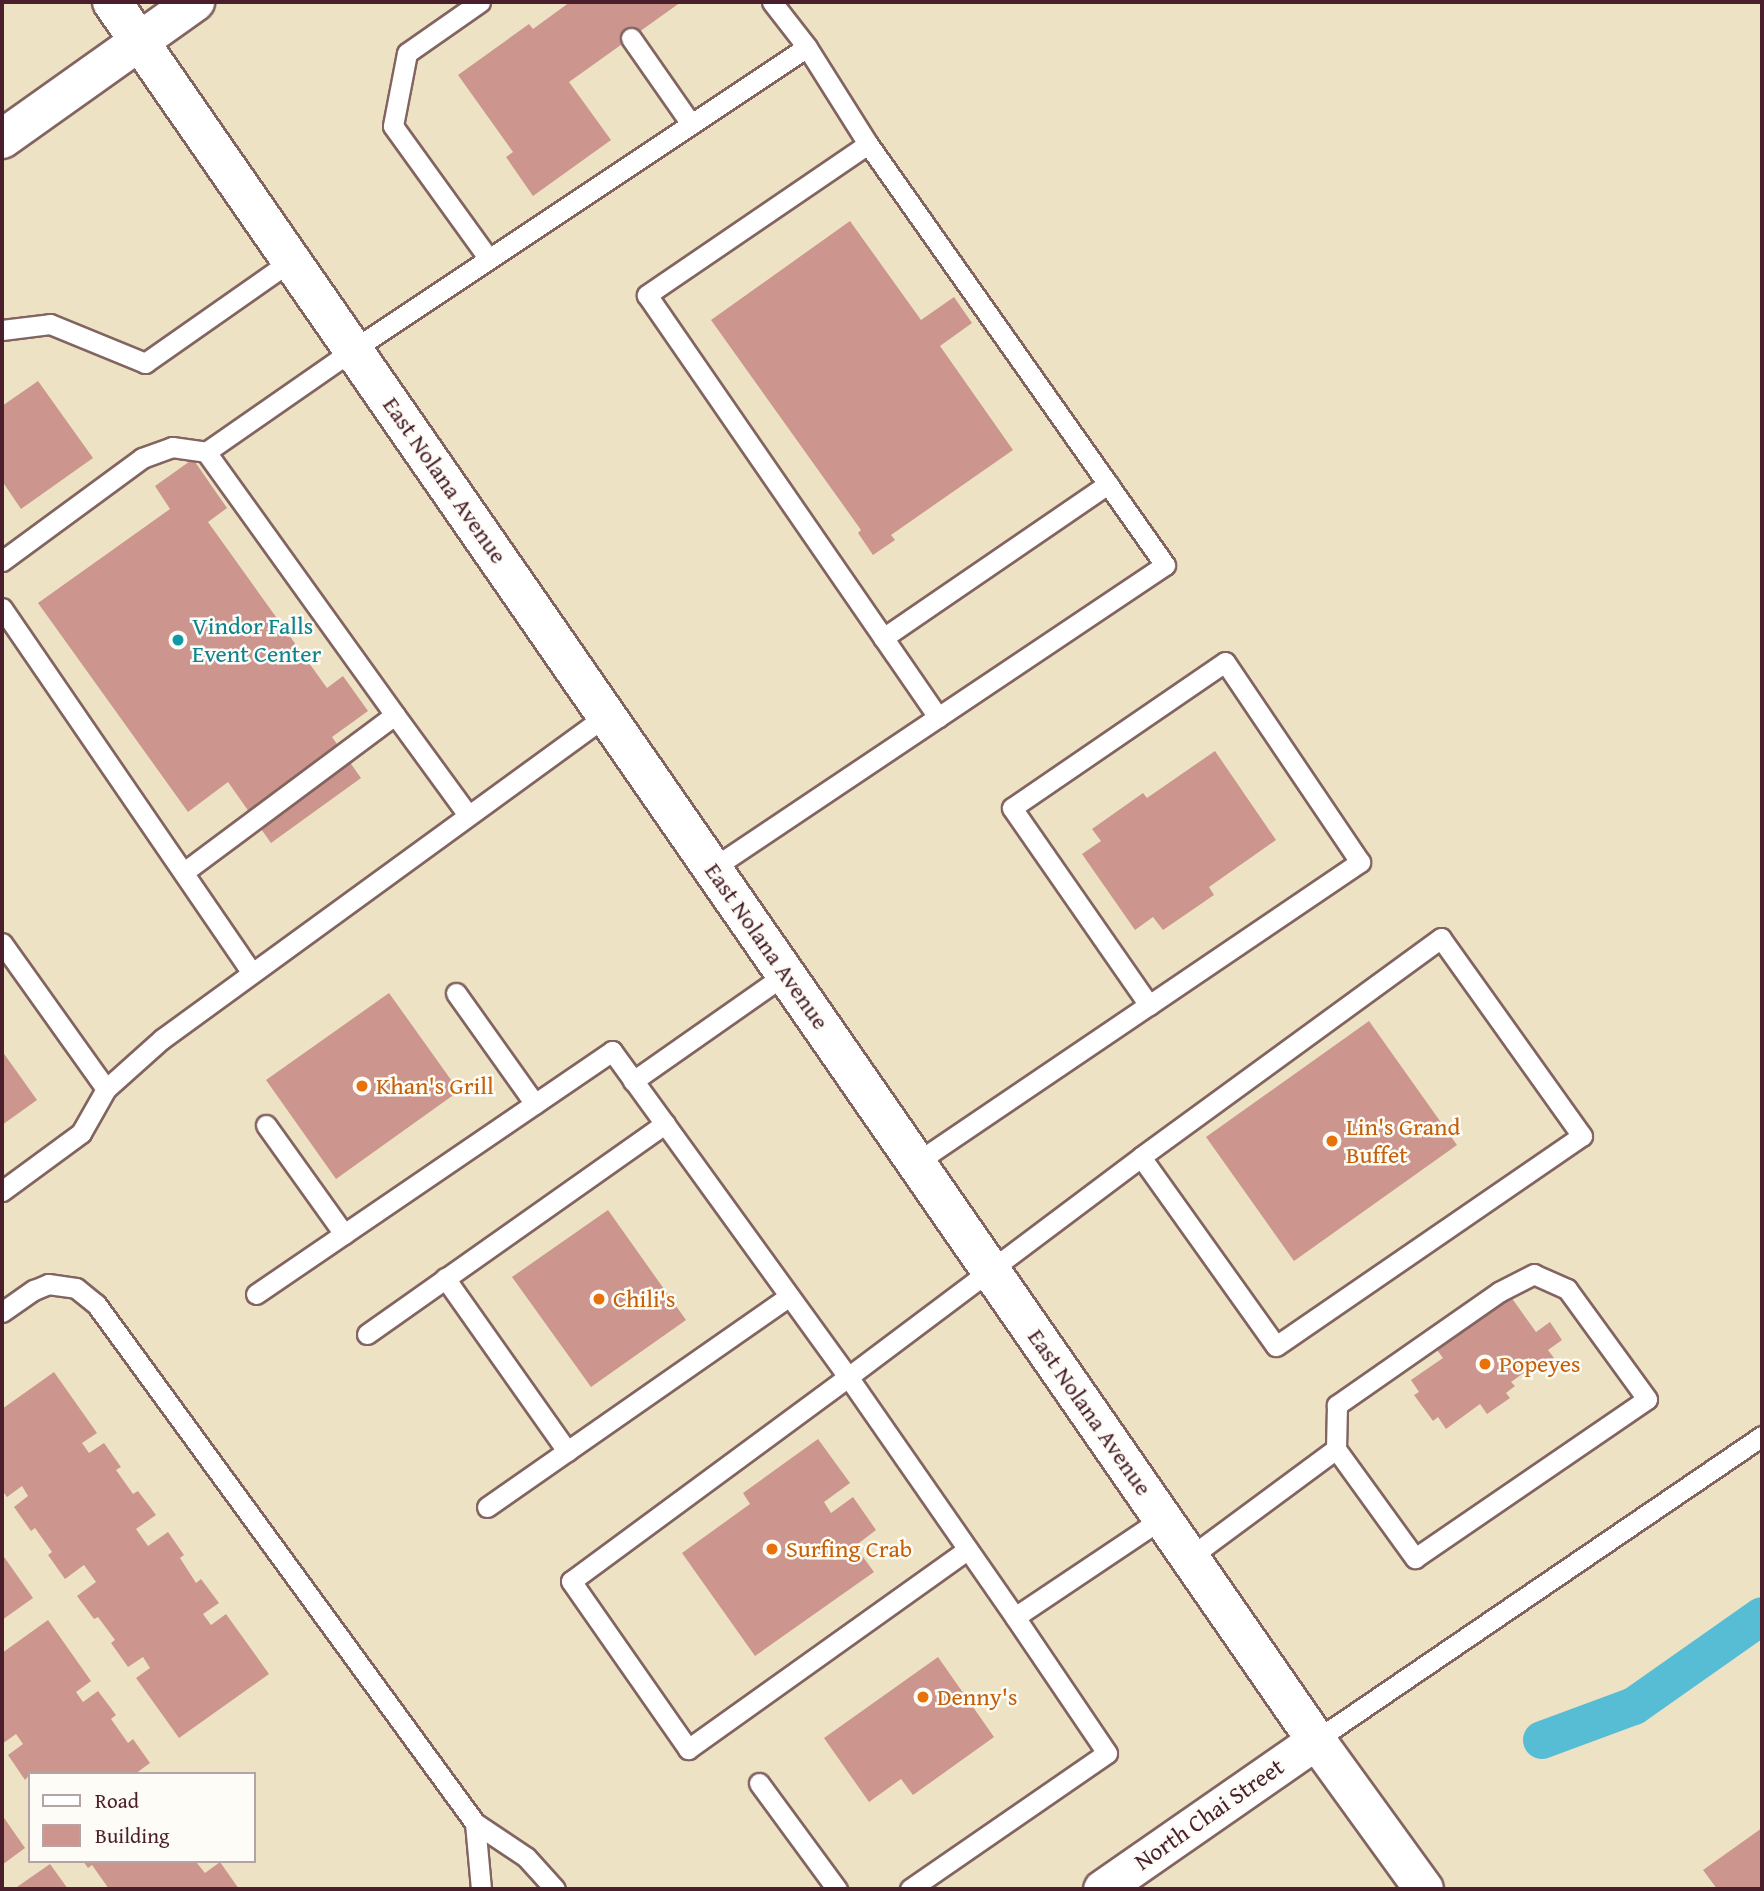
<!DOCTYPE html>
<html>
<head>
<meta charset="utf-8">
<style>
	body { margin:0 }
	#map { position:relative; width:1764px; height:1891px; overflow:hidden; background:#ede3c4; font-family:"Gentium Book Plus",serif }
	div>[style] { position:absolute }
	.canal>* { height:38px; margin:-19px; padding:0 19px; transform-origin:19px; border-radius:19px; background:#57bdd5 }
	.building>* { inset:0; background:#cc968e }
	.roads { filter:drop-shadow(2px 0 #836461) drop-shadow(-2px 0 #836461) drop-shadow(0 2px #836461) drop-shadow(0 -2px #836461) }
	.lane>* { height:19px; margin:-9.5px; padding:0 9.5px; transform-origin:9.5px; border-radius:9.5px; background:#fff }
	.street>* { height:37px; margin:-18.5px; padding:0 18.5px; transform-origin:18.5px; border-radius:18.5px; background:#fff }
	.secondary>* { height:38px; margin:-19px; padding:0 19px; transform-origin:19px; border-radius:19px; background:#fff }
	.dots>* { width:19px; height:19px; translate:-50% -50%; box-sizing:border-box; border:4px solid #fdfcf7; border-radius:50% }
	span { translate:-50% -50%; white-space:nowrap; text-align:center; line-height:1.15; -webkit-text-stroke:5px #fdfcf7; paint-order:stroke }
	.street-label { font-size:24px; color:#4a1f2b }
	.culture-label { font-size:24px; color:#0d838f }
	.left { translate:0 -50%; text-align:left }
	.food-label { font-size:24px; color:#c56008 }
	.frame { position:absolute; inset:0; border:4px solid #4a1f2b; pointer-events:none }
	.legend { position:absolute; left:28px; top:1772px; width:228px; height:91px; box-sizing:border-box; background:#fdfcf7; border:2px solid #b5a4a5; margin:0; padding:9px 12px; list-style:none; font-size:21px; color:#4a1f2b }
	.legend li { display:flex; align-items:center; gap:14px; height:35px }
	.legend b { width:35px; border:2px solid #b5a4a5 }
</style>
</head>
<body>
<div id="map">
	<div class="canal">
		<i style="left:1542px;top:1740px;width:98px;rotate:-20.3deg"></i>
		<i style="left:1634px;top:1706px;width:156px;rotate:-35.1deg"></i>
	</div>
	<div class="building">
		<i style="clip-path:polygon(570px 2px,681px 2px,569px 82px,611px 140px,533px 196px,506px 157px,513px 152px,458px 75px,529px 24px,533px 29px)"></i>
		<i style="clip-path:polygon(850px 221px,921px 320px,954px 297px,972px 323px,940px 346px,1013px 450px,891px 535px,895px 540px,873px 555px,858px 533px,861px 530px,711px 320px)"></i>
		<i style="clip-path:polygon(38px 381px,93px 458px,21px 509px,2px 481px,2px 406px)"></i>
		<i style="clip-path:polygon(193px 459px,227px 508px,208px 522px,327px 688px,343px 676px,368px 711px,332px 737px,361px 778px,271px 843px,228px 782px,188px 812px,38px 603px,170px 509px,155px 486px)"></i>
		<i style="clip-path:polygon(1215px 751px,1276px 840px,1209px 887px,1214px 895px,1163px 930px,1153px 917px,1135px 930px,1082px 854px,1101px 841px,1092px 829px,1143px 793px,1147px 798px)"></i>
		<i style="clip-path:polygon(389px 993px,459px 1091px,336px 1179px,266px 1080px)"></i>
		<i style="clip-path:polygon(1369px 1021px,1457px 1145px,1294px 1261px,1206px 1137px)"></i>
		<i style="clip-path:polygon(2px 1051px,37px 1100px,2px 1125px)"></i>
		<i style="clip-path:polygon(608px 1210px,686px 1320px,591px 1387px,512px 1277px)"></i>
		<i style="clip-path:polygon(1511px 1297px,1536px 1332px,1550px 1322px,1562px 1340px,1548px 1350px,1554px 1358px,1542px 1367px,1539px 1362px,1511px 1382px,1515px 1386px,1506px 1393px,1510px 1398px,1487px 1414px,1480px 1404px,1446px 1429px,1438px 1417px,1433px 1421px,1414px 1395px,1419px 1392px,1411px 1380px,1443px 1358px,1437px 1350px)"></i>
		<i style="clip-path:polygon(54px 1372px,97px 1433px,82px 1443px,89px 1453px,104px 1443px,121px 1467px,116px 1470px,133px 1494px,138px 1491px,156px 1515px,136px 1529px,148px 1546px,168px 1532px,184px 1555px,180px 1558px,196px 1583px,201px 1579px,219px 1603px,203px 1614px,211px 1625px,226px 1614px,269px 1674px,179px 1738px,136px 1678px,150px 1668px,143px 1657px,128px 1667px,111px 1643px,115px 1640px,98px 1617px,94px 1619px,77px 1596px,96px 1582px,84px 1565px,65px 1579px,48px 1555px,52px 1552px,35px 1528px,31px 1531px,14px 1507px,28px 1496px,22px 1486px,7px 1497px,2px 1490px,2px 1409px)"></i>
		<i style="clip-path:polygon(818px 1439px,850px 1483px,824px 1502px,831px 1513px,853px 1497px,876px 1530px,855px 1546px,874px 1572px,755px 1656px,682px 1553px,750px 1504px,743px 1493px)"></i>
		<i style="clip-path:polygon(2px 1554px,33px 1598px,2px 1620px)"></i>
		<i style="clip-path:polygon(48px 1620px,91px 1681px,76px 1692px,83px 1702px,98px 1691px,116px 1715px,111px 1719px,128px 1743px,133px 1739px,150px 1763px,135px 1774px,30px 1774px,25px 1780px,8px 1755px,23px 1744px,16px 1734px,2px 1744px,2px 1653px)"></i>
		<i style="clip-path:polygon(938px 1657px,994px 1737px,913px 1795px,901px 1779px,869px 1802px,824px 1738px)"></i>
		<i style="clip-path:polygon(2px 1815px,25px 1848px,2px 1865px)"></i>
		<i style="clip-path:polygon(1762px 1828px,1762px 1889px,1717px 1889px,1703px 1870px)"></i>
		<i style="clip-path:polygon(83px 1861px,200px 1861px,197px 1863px,205px 1873px,220px 1862px,239px 1889px,109px 1889px,92px 1865px,88px 1868px)"></i>
		<i style="clip-path:polygon(50px 1864px,68px 1889px,14px 1889px)"></i>
	</div>
	<div class="roads">
		<div class="lane">
			<i style="left:480px;top:2px;width:89px;rotate:145.1deg"></i>
			<i style="left:407px;top:53px;width:74px;rotate:100.9deg"></i>
			<i style="left:393px;top:126px;width:164px;rotate:54.2deg"></i>
			<i style="left:631px;top:38px;width:105px;rotate:55.1deg"></i>
			<i style="left:868px;top:144px;width:268px;rotate:145.7deg"></i>
			<i style="left:647px;top:295px;width:513px;rotate:55.41deg"></i>
			<i style="left:2px;top:330px;width:48px;rotate:-7.1deg"></i>
			<i style="left:50px;top:324px;width:103px;rotate:22.3deg"></i>
			<i style="left:145px;top:363px;width:179px;rotate:-35deg"></i>
			<i style="left:2px;top:561px;width:174px;rotate:-36.3deg"></i>
			<i style="left:142px;top:458px;width:32px;rotate:-20deg"></i>
			<i style="left:172px;top:447px;width:34px;rotate:8deg"></i>
			<i style="left:2px;top:608px;width:442px;rotate:55.6deg"></i>
			<i style="left:883px;top:638px;width:273px;rotate:-34.4deg"></i>
			<i style="left:395px;top:715px;width:324px;rotate:-125.7deg"></i>
			<i style="left:206px;top:452px;width:180px;rotate:-34.8deg"></i>
			<i style="left:354px;top:349px;width:544px;rotate:-33.69deg"></i>
			<i style="left:713px;top:868px;width:544px;rotate:-33.84deg"></i>
			<i style="left:1165px;top:565px;width:515px;rotate:-125.2deg"></i>
			<i style="left:868px;top:144px;width:115px;rotate:-122.2deg"></i>
			<i style="left:807px;top:47px;width:57px;rotate:-127.9deg"></i>
			<i style="left:184px;top:872px;width:263px;rotate:-36.7deg"></i>
			<i style="left:395px;top:715px;width:124px;rotate:53.9deg"></i>
			<i style="left:2px;top:943px;width:179px;rotate:54.5deg"></i>
			<i style="left:106px;top:1089px;width:75px;rotate:-41.8deg"></i>
			<i style="left:162px;top:1039px;width:550px;rotate:-36.06deg"></i>
			<i style="left:456px;top:993px;width:136px;rotate:54.6deg"></i>
			<i style="left:633px;top:1081px;width:187px;rotate:-35deg"></i>
			<i style="left:266px;top:1125px;width:134px;rotate:54.4deg"></i>
			<i style="left:917px;top:1162px;width:280px;rotate:-34.1deg"></i>
			<i style="left:1149px;top:1005px;width:255px;rotate:-34.1deg"></i>
			<i style="left:1360px;top:862px;width:241px;rotate:-124deg"></i>
			<i style="left:1225px;top:662px;width:258px;rotate:145.6deg"></i>
			<i style="left:1012px;top:808px;width:240px;rotate:55.2deg"></i>
			<i style="left:2px;top:1191px;width:98px;rotate:-36.3deg"></i>
			<i style="left:81px;top:1133px;width:51px;rotate:-60.4deg"></i>
			<i style="left:445px;top:1278px;width:212px;rotate:54.8deg"></i>
			<i style="left:256px;top:1294px;width:431px;rotate:-34.3deg"></i>
			<i style="left:612px;top:1051px;width:90px;rotate:54deg"></i>
			<i style="left:2px;top:1312px;width:39px;rotate:-35deg"></i>
			<i style="left:34px;top:1290px;width:15px;rotate:-23deg"></i>
			<i style="left:48px;top:1284px;width:28px;rotate:8deg"></i>
			<i style="left:76px;top:1288px;width:26px;rotate:39deg"></i>
			<i style="left:96px;top:1304px;width:643px;rotate:53.86deg"></i>
			<i style="left:475px;top:1823px;width:61px;rotate:33.7deg"></i>
			<i style="left:526px;top:1857px;width:43px;rotate:47.8deg"></i>
			<i style="left:367px;top:1334px;width:365px;rotate:-35.2deg"></i>
			<i style="left:665px;top:1124px;width:312px;rotate:54.1deg"></i>
			<i style="left:848px;top:1377px;width:344px;rotate:143.6deg"></i>
			<i style="left:571px;top:1581px;width:205px;rotate:55.1deg"></i>
			<i style="left:688px;top:1749px;width:343px;rotate:-35.5deg"></i>
			<i style="left:487px;top:1507px;width:368px;rotate:-34.9deg"></i>
			<i style="left:1190px;top:1557px;width:182px;rotate:-36.5deg"></i>
			<i style="left:1336px;top:1449px;width:135px;rotate:54.1deg"></i>
			<i style="left:1415px;top:1558px;width:281px;rotate:-34.4deg"></i>
			<i style="left:1647px;top:1399px;width:136px;rotate:-126deg"></i>
			<i style="left:1567px;top:1289px;width:36px;rotate:-156deg"></i>
			<i style="left:1534px;top:1274px;width:39px;rotate:153deg"></i>
			<i style="left:1499px;top:1292px;width:198px;rotate:145.1deg"></i>
			<i style="left:1337px;top:1405px;width:44px;rotate:91.3deg"></i>
			<i style="left:1015px;top:1617px;width:292px;rotate:-124.8deg"></i>
			<i style="left:848px;top:1377px;width:366px;rotate:-36.9deg"></i>
			<i style="left:1141px;top:1157px;width:232px;rotate:54.5deg"></i>
			<i style="left:1276px;top:1346px;width:371px;rotate:-34.5deg"></i>
			<i style="left:1582px;top:1136px;width:243px;rotate:-125.5deg"></i>
			<i style="left:1441px;top:938px;width:371px;rotate:143.9deg"></i>
			<i style="left:1316px;top:1740px;width:540px;rotate:-34.28deg"></i>
			<i style="left:759px;top:1783px;width:132px;rotate:53.7deg"></i>
			<i style="left:475px;top:1823px;width:66px;rotate:84.8deg"></i>
			<i style="left:910px;top:1889px;width:239px;rotate:-34.6deg"></i>
			<i style="left:1107px;top:1753px;width:164px;rotate:-124.1deg"></i>
			<i style="left:1015px;top:1617px;width:178px;rotate:-33.8deg"></i>
		</div>
		<div class="street">
			<i style="left:1102px;top:1889px;width:261px;rotate:-34.8deg"></i>
		</div>
		<div class="secondary">
			<i style="left:112px;top:2px;width:2114px;rotate:55.29deg"></i>
			<i style="left:1316px;top:1740px;width:184px;rotate:54.1deg"></i>
			<i style="left:2px;top:139px;width:237px;rotate:-35.4deg"></i>
		</div>
	</div>
	<div class="dots">
		<i style="left:178px;top:640px;background:#0f9aa8"></i>
		<i style="left:362px;top:1086px;background:#e8710a"></i>
		<i style="left:1332px;top:1141px;background:#e8710a"></i>
		<i style="left:599px;top:1299px;background:#e8710a"></i>
		<i style="left:1485px;top:1364px;background:#e8710a"></i>
		<i style="left:772px;top:1549px;background:#e8710a"></i>
		<i style="left:923px;top:1697px;background:#e8710a"></i>
	</div>
	<div class="street-label">
		<span style="left:445px;top:480px;rotate:55deg">East Nolana Avenue</span>
		<span style="left:767px;top:946px;rotate:55deg">East Nolana Avenue</span>
		<span style="left:1090px;top:1412px;rotate:55deg">East Nolana Avenue</span>
		<span style="left:1209px;top:1814px;rotate:-35deg">North Chai Street</span>
	</div>
	<div class="culture-label">
		<span class="left" style="left:192px;top:640px">Vindor Falls<br>Event Center</span>
	</div>
	<div class="food-label">
		<span class="left" style="left:376px;top:1086px">Khan's Grill</span>
		<span class="left" style="left:1346px;top:1141px">Lin's Grand<br>Buffet</span>
		<span class="left" style="left:613px;top:1299px">Chili's</span>
		<span class="left" style="left:1499px;top:1364px">Popeyes</span>
		<span class="left" style="left:786px;top:1549px">Surfing Crab</span>
		<span class="left" style="left:937px;top:1697px">Denny's</span>
	</div>
	<div class="frame"></div>
	<ul class="legend">
	<li><b style="height:9px;background:#fff"></b>Road</li>
	<li><b style="height:19px;background:#cc968e"></b>Building</li>
	</ul>
</div>
</body>
</html>
